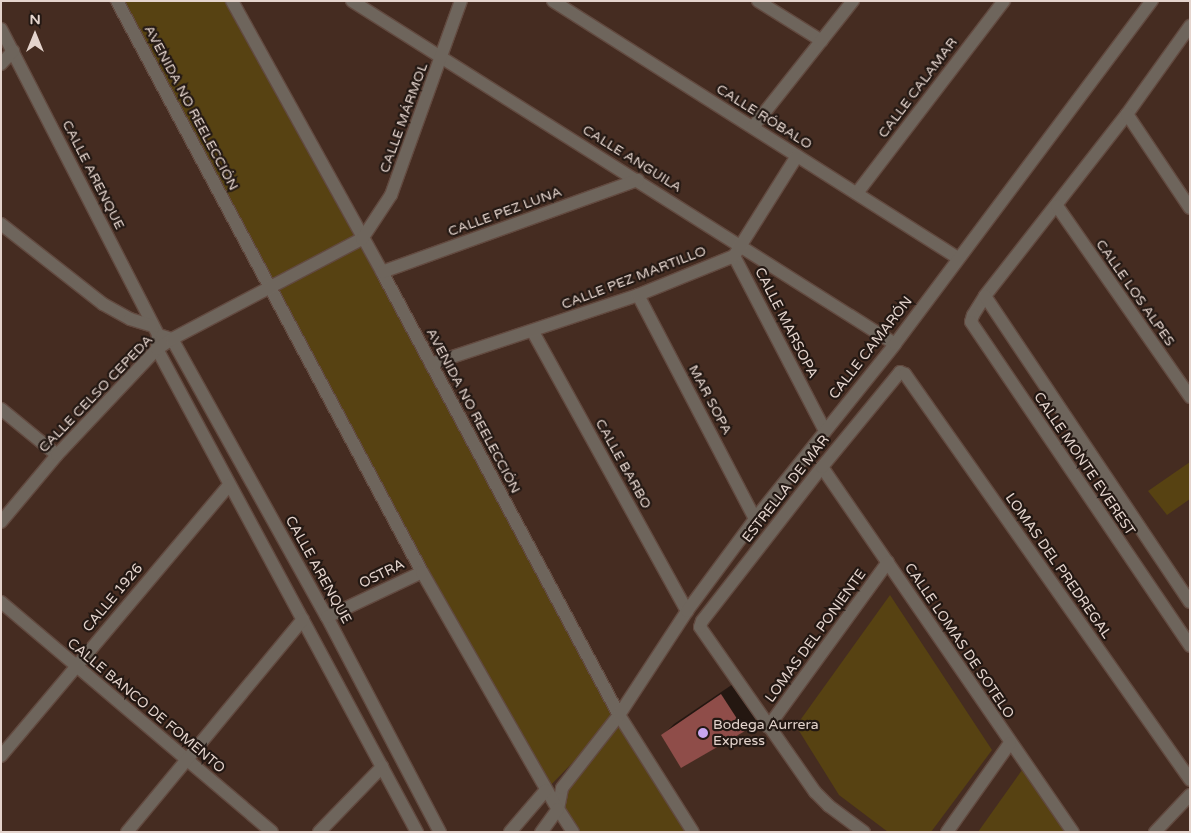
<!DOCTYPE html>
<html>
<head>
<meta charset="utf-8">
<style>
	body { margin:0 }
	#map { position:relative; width:1191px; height:833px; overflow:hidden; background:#452c21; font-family:"Varela Round",sans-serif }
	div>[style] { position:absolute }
	.green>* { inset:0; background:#574212 }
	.shadow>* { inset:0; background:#0007 }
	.building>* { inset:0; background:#8f4d49 }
	.roads { filter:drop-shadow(1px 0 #624a40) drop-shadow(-1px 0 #624a40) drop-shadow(0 1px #624a40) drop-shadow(0 -1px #624a40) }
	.minor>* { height:12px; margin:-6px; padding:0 6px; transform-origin:6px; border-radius:6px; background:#6e655c }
	.tertiary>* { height:12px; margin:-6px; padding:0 6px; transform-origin:6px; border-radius:6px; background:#6e655c }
	.dots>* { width:14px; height:14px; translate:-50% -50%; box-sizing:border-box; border:2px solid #231813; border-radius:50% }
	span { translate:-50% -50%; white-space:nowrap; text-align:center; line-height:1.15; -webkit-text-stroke:4.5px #231813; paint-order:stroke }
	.street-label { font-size:14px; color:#e4d4cd }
	.poi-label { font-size:14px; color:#e4d4cd }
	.left { translate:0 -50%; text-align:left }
	.frame { position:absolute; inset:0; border:2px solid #e4d4cd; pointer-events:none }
	.north { position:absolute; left:10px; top:10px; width:50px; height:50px; -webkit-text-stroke:4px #231813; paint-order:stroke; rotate:0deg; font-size:14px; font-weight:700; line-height:20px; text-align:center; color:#e4d4cd }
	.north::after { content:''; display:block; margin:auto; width:18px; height:22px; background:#e4d4cd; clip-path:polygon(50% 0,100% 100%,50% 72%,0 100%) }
</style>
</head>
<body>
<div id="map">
	<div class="green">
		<i style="clip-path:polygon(119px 1px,233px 1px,619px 715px,693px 832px,573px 832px,558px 809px,562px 788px,614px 720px,546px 790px)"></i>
		<i style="clip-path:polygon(1190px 462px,1190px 499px,1167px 515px,1148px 491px)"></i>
		<i style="clip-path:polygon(890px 595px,992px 750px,931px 832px,888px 832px,839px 795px,796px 726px)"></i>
		<i style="clip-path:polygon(1022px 770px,1067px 832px,978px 832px)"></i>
	</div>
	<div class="shadow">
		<i style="clip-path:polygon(733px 684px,756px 719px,745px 730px,682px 767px,663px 735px,674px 724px)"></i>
	</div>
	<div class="building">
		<i style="clip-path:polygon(721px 694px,745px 731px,681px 768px,661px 735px)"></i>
	</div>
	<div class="roads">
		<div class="minor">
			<i style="left:232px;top:1px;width:310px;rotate:61deg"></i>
			<i style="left:382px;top:272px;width:502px;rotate:61.85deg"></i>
			<i style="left:619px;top:715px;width:138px;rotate:57.7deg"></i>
			<i style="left:352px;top:1px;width:642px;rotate:32.28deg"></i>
			<i style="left:553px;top:1px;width:480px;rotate:32.4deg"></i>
			<i style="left:758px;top:1px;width:75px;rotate:32deg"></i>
			<i style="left:1190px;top:26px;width:108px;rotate:125.6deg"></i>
			<i style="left:1127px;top:114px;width:231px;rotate:128deg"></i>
			<i style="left:985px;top:296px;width:22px;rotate:122deg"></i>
			<i style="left:973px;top:315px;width:7px;rotate:106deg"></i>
			<i style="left:971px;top:322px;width:391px;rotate:55.9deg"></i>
			<i style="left:1px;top:29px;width:343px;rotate:62.8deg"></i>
			<i style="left:158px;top:334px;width:15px;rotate:94deg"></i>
			<i style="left:157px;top:349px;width:549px;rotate:61.71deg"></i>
			<i style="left:1px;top:64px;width:18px;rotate:-47deg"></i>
			<i style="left:1127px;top:114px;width:113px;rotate:56.2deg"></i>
			<i style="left:753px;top:127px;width:161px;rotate:-51.6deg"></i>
			<i style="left:857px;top:193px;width:242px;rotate:-52.6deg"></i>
			<i style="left:1057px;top:206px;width:233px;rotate:55.1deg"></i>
			<i style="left:1px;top:224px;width:130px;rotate:38.1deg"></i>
			<i style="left:103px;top:304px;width:31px;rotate:29deg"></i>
			<i style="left:130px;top:319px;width:24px;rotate:17deg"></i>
			<i style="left:734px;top:256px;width:197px;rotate:62.5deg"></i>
			<i style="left:382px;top:272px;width:272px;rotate:-19.8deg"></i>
			<i style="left:638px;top:295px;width:253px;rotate:62.4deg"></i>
			<i style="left:985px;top:296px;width:368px;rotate:56.2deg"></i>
			<i style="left:533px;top:332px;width:319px;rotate:61.1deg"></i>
			<i style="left:162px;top:336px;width:10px;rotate:17deg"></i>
			<i style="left:172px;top:339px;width:318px;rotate:60.9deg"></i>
			<i style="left:327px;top:617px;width:243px;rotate:62.3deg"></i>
			<i style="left:431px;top:364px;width:218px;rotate:-18.4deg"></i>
			<i style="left:638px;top:295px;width:104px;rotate:-22.1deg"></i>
			<i style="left:734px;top:256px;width:118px;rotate:-57.8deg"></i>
			<i style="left:1px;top:409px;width:72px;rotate:39.4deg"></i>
			<i style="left:822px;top:467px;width:443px;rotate:55.5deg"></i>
			<i style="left:1px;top:602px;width:355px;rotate:40.3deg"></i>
			<i style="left:327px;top:617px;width:105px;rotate:-25.3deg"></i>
			<i style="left:768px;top:727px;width:204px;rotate:-54deg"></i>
			<i style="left:1px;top:756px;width:354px;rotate:-49.9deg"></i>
			<i style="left:127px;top:832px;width:276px;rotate:-50.4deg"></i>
			<i style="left:319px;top:832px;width:91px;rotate:-45.9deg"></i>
			<i style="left:573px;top:832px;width:27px;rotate:-123deg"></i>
			<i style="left:558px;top:809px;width:21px;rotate:-79deg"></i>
			<i style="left:562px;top:788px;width:93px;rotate:-52deg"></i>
			<i style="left:619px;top:715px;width:124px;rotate:-56.8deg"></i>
			<i style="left:687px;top:611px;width:114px;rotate:-53.5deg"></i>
			<i style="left:755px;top:519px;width:224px;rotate:-51.3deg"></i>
			<i style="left:895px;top:344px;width:429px;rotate:-53.2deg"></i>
			<i style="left:864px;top:832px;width:44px;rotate:-143.4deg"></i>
			<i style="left:829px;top:806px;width:20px;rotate:-135deg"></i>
			<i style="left:815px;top:792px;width:201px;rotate:-124.9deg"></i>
			<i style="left:700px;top:627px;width:6px;rotate:-72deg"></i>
			<i style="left:702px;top:621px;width:195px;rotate:-52.1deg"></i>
			<i style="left:822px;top:467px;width:123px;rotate:-50.6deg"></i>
			<i style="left:900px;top:372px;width:5px;rotate:22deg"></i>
			<i style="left:905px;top:374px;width:496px;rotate:54.9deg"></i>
			<i style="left:947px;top:832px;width:109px;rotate:-54.7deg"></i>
			<i style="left:1155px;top:832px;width:51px;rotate:-46.6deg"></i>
		</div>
		<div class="tertiary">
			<i style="left:117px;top:1px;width:647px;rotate:61.89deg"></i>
			<i style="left:422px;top:572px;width:273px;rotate:60.2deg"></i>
			<i style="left:558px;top:809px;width:29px;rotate:126deg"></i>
			<i style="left:1px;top:522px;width:87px;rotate:-50.1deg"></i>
			<i style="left:57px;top:455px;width:146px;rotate:-46.7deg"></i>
			<i style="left:157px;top:349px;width:18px;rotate:-34deg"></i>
			<i style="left:172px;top:339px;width:215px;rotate:-27.8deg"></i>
			<i style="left:362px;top:239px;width:53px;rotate:-56.6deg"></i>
			<i style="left:391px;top:195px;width:206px;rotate:-70.2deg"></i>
			<i style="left:510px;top:832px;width:55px;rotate:-49.4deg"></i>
		</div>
	</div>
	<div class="dots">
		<i style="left:703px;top:733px;background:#c7a6ef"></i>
	</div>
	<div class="street-label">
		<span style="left:918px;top:88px;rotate:-53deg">CALLE CALAMAR</span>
		<span style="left:191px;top:108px;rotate:62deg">AVENIDA NO REELECCIÓN</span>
		<span style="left:764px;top:117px;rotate:32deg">CALLE RÓBALO</span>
		<span style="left:404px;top:118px;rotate:-70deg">CALLE MÁRMOL</span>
		<span style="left:632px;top:159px;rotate:32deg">CALLE ANGUILA</span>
		<span style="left:93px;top:175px;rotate:63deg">CALLE ARENQUE</span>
		<span style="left:505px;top:212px;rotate:-20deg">CALLE PEZ LUNA</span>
		<span style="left:634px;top:278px;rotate:-21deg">CALLE PEZ MARTILLO</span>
		<span style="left:1135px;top:293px;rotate:55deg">CALLE LOS ALPES</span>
		<span style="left:786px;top:323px;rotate:63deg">CALLE MARSOPA</span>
		<span style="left:871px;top:348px;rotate:-52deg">CALLE CAMARÓN</span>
		<span style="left:96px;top:394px;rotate:-46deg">CALLE CELSO CEPEDA</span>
		<span style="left:710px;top:400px;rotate:62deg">MAR SOPA</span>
		<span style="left:473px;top:411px;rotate:62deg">AVENIDA NO REELECCIÓN</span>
		<span style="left:623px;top:464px;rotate:61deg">CALLE BARBO</span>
		<span style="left:1084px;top:464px;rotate:56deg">CALLE MONTE EVEREST</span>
		<span style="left:786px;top:489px;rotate:-52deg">ESTRELLA DE MAR</span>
		<span style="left:1058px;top:566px;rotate:55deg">LOMAS DEL PREDREGAL</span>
		<span style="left:318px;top:570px;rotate:61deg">CALLE ARENQUE</span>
		<span style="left:382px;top:574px;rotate:-26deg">OSTRA</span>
		<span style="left:113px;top:598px;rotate:-50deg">CALLE 1926</span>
		<span style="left:816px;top:636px;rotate:-54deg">LOMAS DEL PONIENTE</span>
		<span style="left:959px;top:641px;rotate:56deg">CALLE LOMAS DE SOTELO</span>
		<span style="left:146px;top:706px;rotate:40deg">CALLE BANCO DE FOMENTO</span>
	</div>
	<div class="poi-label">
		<span class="left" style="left:713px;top:733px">Bodega Aurrera<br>Express</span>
	</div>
	<div class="frame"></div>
	<div class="north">N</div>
</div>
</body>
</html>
